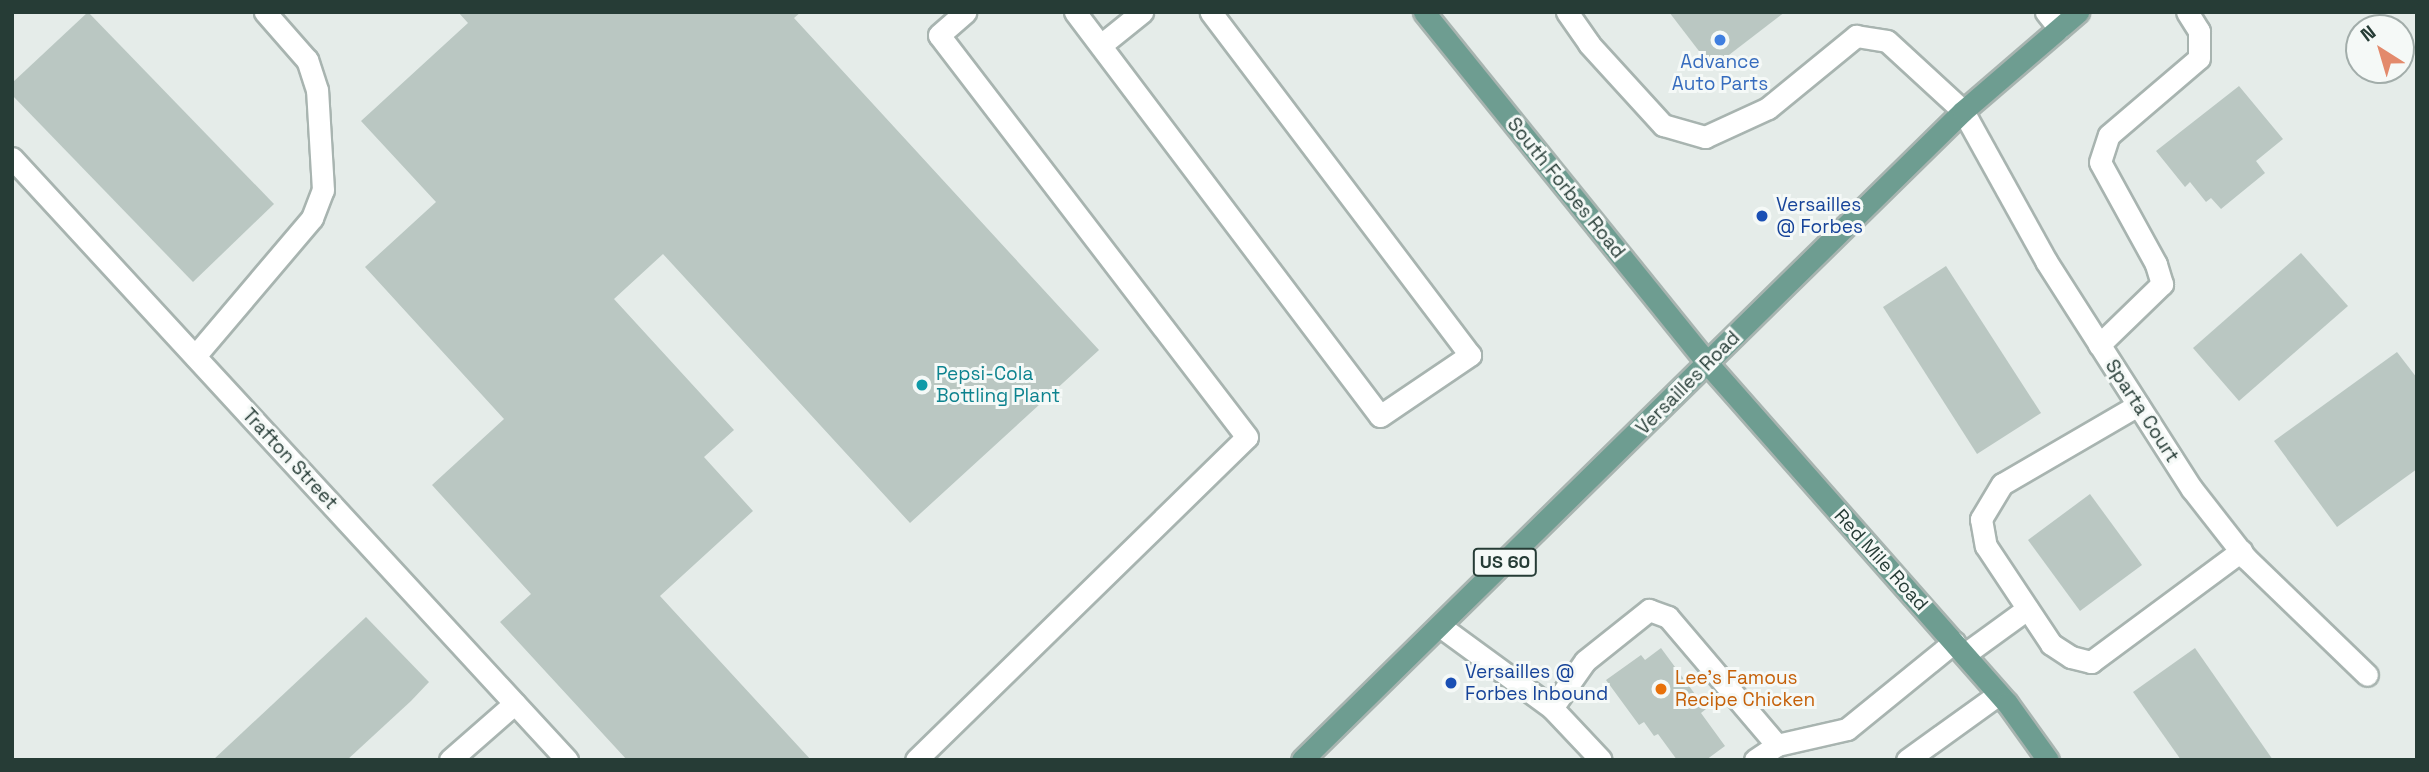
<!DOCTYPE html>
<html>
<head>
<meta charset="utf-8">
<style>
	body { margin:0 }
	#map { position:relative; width:2429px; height:772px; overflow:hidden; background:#e5ece9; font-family:"Space Grotesk",sans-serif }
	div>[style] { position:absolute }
	.building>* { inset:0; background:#bac7c2 }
	.roads { filter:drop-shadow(2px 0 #a8b4b0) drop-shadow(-2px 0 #a8b4b0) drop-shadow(0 2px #a8b4b0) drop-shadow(0 -2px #a8b4b0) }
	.minor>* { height:21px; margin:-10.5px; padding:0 10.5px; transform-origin:10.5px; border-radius:10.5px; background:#fff }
	.major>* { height:21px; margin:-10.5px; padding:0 10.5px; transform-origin:10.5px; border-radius:10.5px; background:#6e9d91 }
	.dots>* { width:19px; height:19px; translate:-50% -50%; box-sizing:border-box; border:4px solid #f5f9f7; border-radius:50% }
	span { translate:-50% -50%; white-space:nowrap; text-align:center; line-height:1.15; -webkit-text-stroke:6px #f5f9f7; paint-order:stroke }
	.shield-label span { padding:2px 5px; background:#f5f9f7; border:2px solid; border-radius:5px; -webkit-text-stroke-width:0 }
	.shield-label { font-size:18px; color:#263c36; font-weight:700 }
	.shop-label { font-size:19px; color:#366cbe }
	.street-label { font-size:19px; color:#263c36 }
	.transit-label { font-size:19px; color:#164399 }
	.left { translate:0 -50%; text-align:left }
	.culture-label { font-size:19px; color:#0d838f }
	.food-label { font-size:19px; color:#c56008 }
	.frame { position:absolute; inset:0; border:14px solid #263c36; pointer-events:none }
	.north { position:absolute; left:2345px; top:14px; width:70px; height:70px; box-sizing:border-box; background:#f5f9f7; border:2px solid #a2adaa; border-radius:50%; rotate:323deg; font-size:19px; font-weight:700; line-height:28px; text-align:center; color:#263c36 }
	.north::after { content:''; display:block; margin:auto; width:24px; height:32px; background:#e38a6c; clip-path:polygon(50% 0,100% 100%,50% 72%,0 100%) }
</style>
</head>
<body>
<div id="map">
	<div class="building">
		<i style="clip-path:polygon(88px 12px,274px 204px,193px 282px,12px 95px,12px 83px)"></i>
		<i style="clip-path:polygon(458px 12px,801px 12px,794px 18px,1099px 350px,910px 523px,663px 254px,614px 299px,734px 430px,704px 457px,753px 511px,660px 596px,811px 760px,627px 760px,500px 622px,531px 594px,432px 485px,504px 419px,365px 267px,436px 202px,361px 121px,468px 23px)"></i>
		<i style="clip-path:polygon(1669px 12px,1785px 12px,1712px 68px)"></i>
		<i style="clip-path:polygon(2239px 86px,2283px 139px,2256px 161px,2265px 173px,2221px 209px,2211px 198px,2206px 202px,2190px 182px,2185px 187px,2156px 151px)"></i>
		<i style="clip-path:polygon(2301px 253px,2348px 306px,2239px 401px,2193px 348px)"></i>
		<i style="clip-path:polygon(1946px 266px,2041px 413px,1977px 454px,1883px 307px)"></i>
		<i style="clip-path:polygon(2397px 352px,2417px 378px,2417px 469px,2337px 527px,2274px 441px)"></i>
		<i style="clip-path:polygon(2090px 494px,2142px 565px,2080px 611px,2028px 540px)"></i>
		<i style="clip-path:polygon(366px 617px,429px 682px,411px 701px,347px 760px,213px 760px)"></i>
		<i style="clip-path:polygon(1661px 648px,1706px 709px,1701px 713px,1725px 746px,1706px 760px,1677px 760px,1658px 734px,1654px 736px,1644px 722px,1639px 725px,1606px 680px,1641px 655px,1645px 660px)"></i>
		<i style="clip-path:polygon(2195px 648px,2273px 760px,2181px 760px,2133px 692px)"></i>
	</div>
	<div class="roads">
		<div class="minor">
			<i style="left:1075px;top:12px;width:506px;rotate:52.95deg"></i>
			<i style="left:1380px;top:416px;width:109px;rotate:-34.1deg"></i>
			<i style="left:1470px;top:355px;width:430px;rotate:-127.1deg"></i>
			<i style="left:1567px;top:12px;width:39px;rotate:55deg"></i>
			<i style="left:1589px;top:44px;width:110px;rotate:47.6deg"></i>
			<i style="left:1663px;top:125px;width:44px;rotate:15.9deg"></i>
			<i style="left:1705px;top:137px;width:69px;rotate:-24.7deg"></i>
			<i style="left:1768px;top:108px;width:114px;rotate:-39.3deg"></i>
			<i style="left:1856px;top:36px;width:31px;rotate:9deg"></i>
			<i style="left:1887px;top:41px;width:103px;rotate:42.6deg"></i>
			<i style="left:1963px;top:111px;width:171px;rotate:61deg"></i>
			<i style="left:2046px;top:261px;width:271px;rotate:57.4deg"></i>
			<i style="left:2192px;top:489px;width:88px;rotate:52deg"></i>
			<i style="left:2246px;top:558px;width:168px;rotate:44deg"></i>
			<i style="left:2046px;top:12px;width:21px;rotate:51deg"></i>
			<i style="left:1101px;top:45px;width:53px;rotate:-38.8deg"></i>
			<i style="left:12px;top:158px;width:819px;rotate:47.33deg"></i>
			<i style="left:2099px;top:345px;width:88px;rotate:-44.1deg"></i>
			<i style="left:2162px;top:284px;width:21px;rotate:-107deg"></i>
			<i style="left:2156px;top:264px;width:116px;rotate:-118.8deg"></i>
			<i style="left:2100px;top:162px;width:28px;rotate:-72deg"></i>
			<i style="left:2109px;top:135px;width:118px;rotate:-40.5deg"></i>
			<i style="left:2199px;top:58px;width:27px;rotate:-90deg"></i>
			<i style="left:2199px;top:31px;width:22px;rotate:-122deg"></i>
			<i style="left:195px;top:356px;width:181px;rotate:-49.7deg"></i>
			<i style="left:312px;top:218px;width:30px;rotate:-69deg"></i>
			<i style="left:323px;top:190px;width:100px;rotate:-93.4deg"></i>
			<i style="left:317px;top:90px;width:32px;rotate:-108deg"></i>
			<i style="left:307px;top:60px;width:64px;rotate:-131.2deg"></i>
			<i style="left:2138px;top:405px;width:157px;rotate:149.8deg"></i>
			<i style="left:2002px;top:484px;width:41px;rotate:121deg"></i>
			<i style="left:1981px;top:519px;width:27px;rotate:80deg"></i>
			<i style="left:1986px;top:546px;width:118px;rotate:56.4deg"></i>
			<i style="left:2051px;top:644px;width:24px;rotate:33deg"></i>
			<i style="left:2071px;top:657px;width:21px;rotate:14deg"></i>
			<i style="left:2091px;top:662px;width:187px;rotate:-36.5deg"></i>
			<i style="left:1440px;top:626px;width:139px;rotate:36.2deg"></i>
			<i style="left:1552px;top:708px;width:71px;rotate:46.7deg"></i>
			<i style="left:1965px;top:654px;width:77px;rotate:-36deg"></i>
			<i style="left:1552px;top:708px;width:57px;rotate:-54.9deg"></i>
			<i style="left:1585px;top:661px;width:82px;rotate:-38.6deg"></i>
			<i style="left:1649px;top:610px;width:20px;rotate:20deg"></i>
			<i style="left:1668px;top:617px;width:168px;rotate:49.6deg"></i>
			<i style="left:450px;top:760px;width:86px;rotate:-41.2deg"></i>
			<i style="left:916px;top:760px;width:462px;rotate:-44.3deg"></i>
			<i style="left:1247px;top:437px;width:506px;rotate:-127.46deg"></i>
			<i style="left:939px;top:35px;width:35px;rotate:-41deg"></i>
			<i style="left:1755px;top:760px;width:27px;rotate:-34deg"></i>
			<i style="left:1777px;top:745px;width:72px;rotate:-12.9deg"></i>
			<i style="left:1847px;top:729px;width:138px;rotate:-39.1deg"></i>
			<i style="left:1907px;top:760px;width:113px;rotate:-35.7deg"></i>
		</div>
		<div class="major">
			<i style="left:1424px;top:12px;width:452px;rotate:51.1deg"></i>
			<i style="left:1708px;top:364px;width:452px;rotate:48.6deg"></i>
			<i style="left:2007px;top:703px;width:70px;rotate:54.3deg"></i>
			<i style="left:1302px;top:760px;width:926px;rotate:-44.48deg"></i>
			<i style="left:1963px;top:111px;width:152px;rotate:-40.7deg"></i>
		</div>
	</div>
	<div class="dots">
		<i style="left:1720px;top:40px;background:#3f7fe0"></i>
		<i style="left:1762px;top:216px;background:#1a4fb4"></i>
		<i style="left:922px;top:385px;background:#0f9aa8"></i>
		<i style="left:1451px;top:683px;background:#1a4fb4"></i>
		<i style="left:1661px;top:689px;background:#e8710a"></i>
	</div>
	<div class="shield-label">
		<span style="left:1505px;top:562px">US 60</span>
	</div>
	<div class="shop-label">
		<span style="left:1720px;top:73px">Advance<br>Auto Parts</span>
	</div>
	<div class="street-label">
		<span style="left:1566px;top:188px;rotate:51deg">South Forbes Road</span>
		<span style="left:1688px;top:383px;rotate:-45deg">Versailles Road</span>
		<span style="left:2142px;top:411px;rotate:57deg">Sparta Court</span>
		<span style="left:290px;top:459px;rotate:47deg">Trafton Street</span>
		<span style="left:1881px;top:560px;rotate:48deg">Red Mile Road</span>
	</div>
	<div class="transit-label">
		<span class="left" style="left:1776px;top:216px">Versailles<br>@ Forbes</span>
		<span class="left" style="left:1465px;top:683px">Versailles @<br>Forbes Inbound</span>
	</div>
	<div class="culture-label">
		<span class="left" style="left:936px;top:385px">Pepsi-Cola<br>Bottling Plant</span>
	</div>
	<div class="food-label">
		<span class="left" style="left:1675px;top:689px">Lee's Famous<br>Recipe Chicken</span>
	</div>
	<div class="frame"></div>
	<div class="north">N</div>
</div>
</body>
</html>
